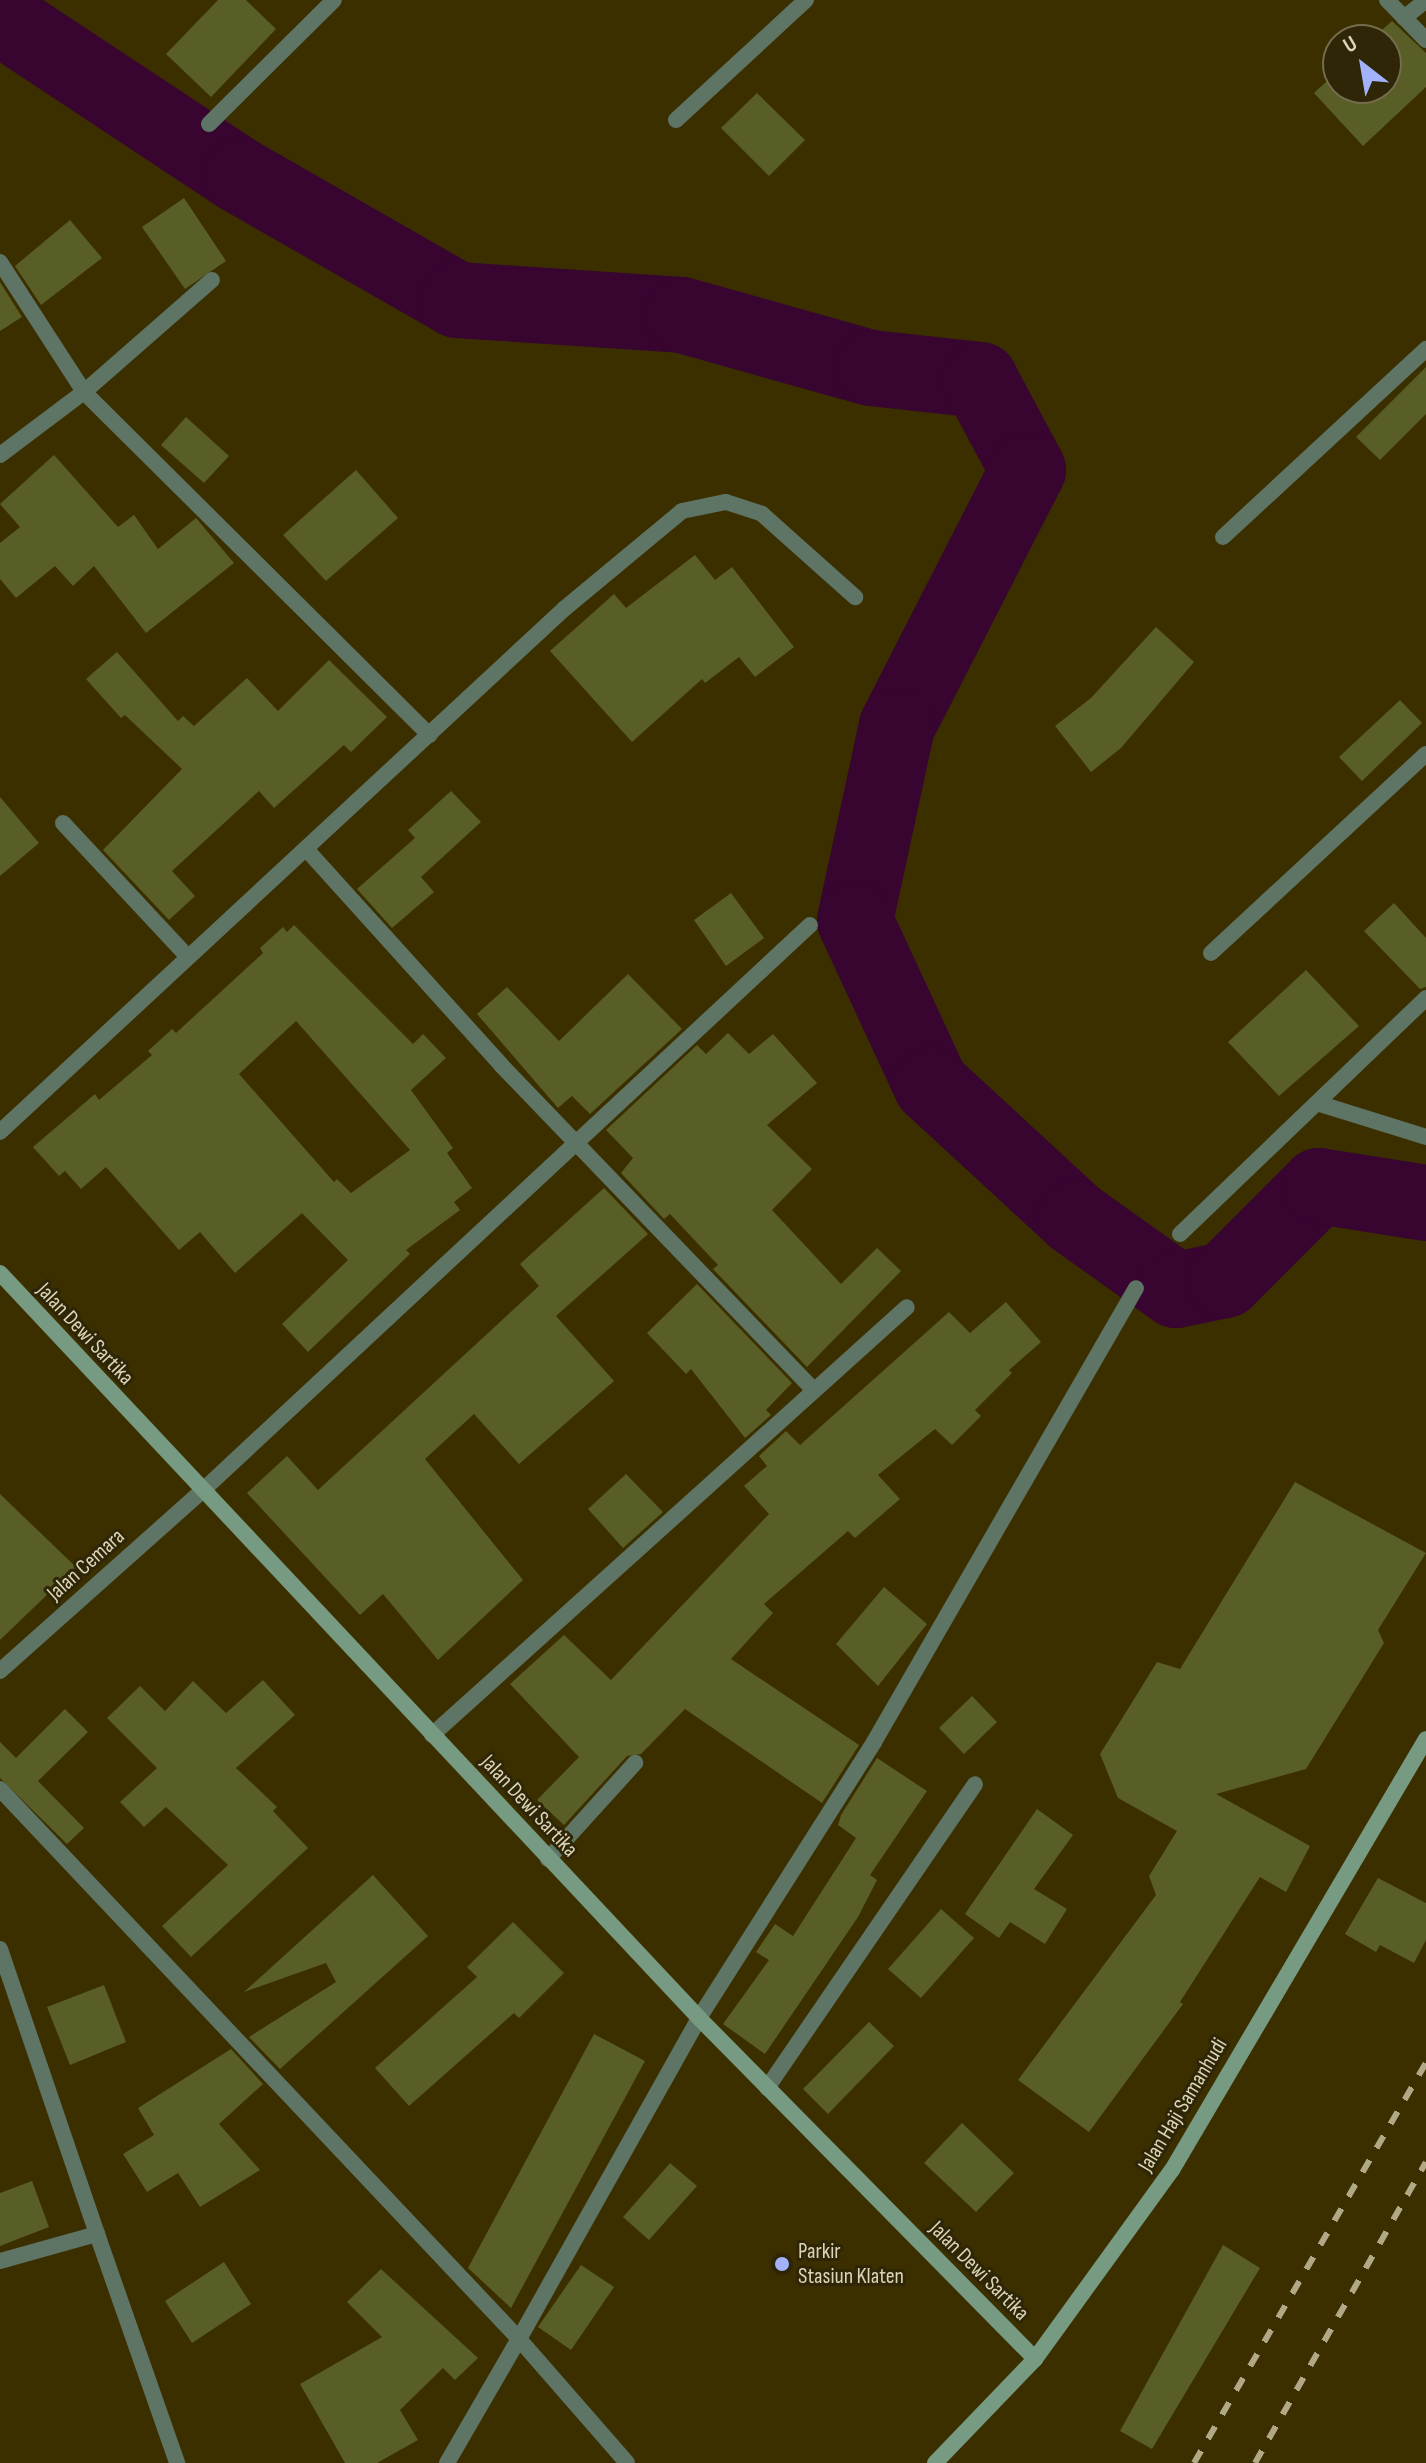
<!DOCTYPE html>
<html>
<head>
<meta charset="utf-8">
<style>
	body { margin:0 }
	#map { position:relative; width:1426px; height:2463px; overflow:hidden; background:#3b2f00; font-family:"Sofia Sans Condensed",sans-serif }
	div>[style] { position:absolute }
	.river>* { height:76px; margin:-38px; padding:0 38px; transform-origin:38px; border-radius:38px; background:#370530 }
	.building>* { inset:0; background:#585e25 }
	.minor>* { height:16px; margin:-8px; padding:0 8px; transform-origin:8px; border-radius:8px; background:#5e7465 }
	.secondary>* { height:16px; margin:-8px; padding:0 8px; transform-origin:8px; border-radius:8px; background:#779b82 }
	.rail>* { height:6px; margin-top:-3px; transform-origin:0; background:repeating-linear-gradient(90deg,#b1a886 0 14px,transparent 0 28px) }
	.dots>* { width:22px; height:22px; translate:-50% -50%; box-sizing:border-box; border:4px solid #2e2607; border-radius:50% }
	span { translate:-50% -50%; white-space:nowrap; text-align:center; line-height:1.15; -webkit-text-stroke:6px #2e2607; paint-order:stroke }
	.street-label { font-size:22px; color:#dcd4b7 }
	.poi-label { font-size:22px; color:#dcd4b7 }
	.left { translate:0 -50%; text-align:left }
	.north { position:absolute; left:1322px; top:24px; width:80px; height:80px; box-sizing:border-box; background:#2e2607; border:2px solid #746c4d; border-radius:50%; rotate:329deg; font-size:22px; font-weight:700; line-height:32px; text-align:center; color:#dcd4b7 }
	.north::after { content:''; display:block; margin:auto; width:28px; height:36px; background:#a2b2fd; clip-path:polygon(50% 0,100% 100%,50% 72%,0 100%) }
</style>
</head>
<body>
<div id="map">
	<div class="river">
		<i style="left:0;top:17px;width:287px;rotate:33.5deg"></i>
		<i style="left:239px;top:175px;width:251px;rotate:29.8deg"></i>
		<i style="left:457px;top:300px;width:225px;rotate:3.8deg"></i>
		<i style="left:682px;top:315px;width:196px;rotate:15.7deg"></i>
		<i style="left:871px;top:368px;width:110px;rotate:6.3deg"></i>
		<i style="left:980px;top:380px;width:102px;rotate:61.9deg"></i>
		<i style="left:1028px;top:470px;width:288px;rotate:117.1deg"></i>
		<i style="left:897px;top:726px;width:199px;rotate:102.2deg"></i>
		<i style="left:855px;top:921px;width:181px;rotate:65.1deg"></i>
		<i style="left:931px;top:1085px;width:196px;rotate:42.7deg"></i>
		<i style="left:1075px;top:1218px;width:124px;rotate:35.5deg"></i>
		<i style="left:1176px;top:1290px;width:50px;rotate:-11.5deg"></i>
		<i style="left:1225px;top:1280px;width:133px;rotate:-45deg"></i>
		<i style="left:1319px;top:1186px;width:108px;rotate:9deg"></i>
	</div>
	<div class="building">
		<i style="clip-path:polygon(218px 0,246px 0,276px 29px,211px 97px,166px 54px)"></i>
		<i style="clip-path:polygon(1392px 21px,1426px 53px,1426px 87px,1363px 146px,1314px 93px,1338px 71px,1338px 88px,1386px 88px,1386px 40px,1371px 40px)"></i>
		<i style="clip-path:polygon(757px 93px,805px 140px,769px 176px,721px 128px)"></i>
		<i style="clip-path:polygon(184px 198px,226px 261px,185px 289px,142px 227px)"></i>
		<i style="clip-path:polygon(70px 220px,102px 258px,41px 305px,15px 266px)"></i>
		<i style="clip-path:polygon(0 282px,22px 317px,0 331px)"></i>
		<i style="clip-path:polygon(1426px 367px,1426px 414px,1380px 460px,1356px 437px)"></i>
		<i style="clip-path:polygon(186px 417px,229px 456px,204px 483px,161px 445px)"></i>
		<i style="clip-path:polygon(54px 455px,118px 527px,134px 515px,158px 549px,196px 518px,234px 563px,146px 633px,94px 566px,73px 586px,55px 566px,16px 598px,0 579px,0 543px,20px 527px,0 504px)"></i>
		<i style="clip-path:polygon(356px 470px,398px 518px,326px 581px,283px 535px)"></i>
		<i style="clip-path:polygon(695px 555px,715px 580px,732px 567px,794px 647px,755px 677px,739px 657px,705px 683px,702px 679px,632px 742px,550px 651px,614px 594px,626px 608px)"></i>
		<i style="clip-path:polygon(1156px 627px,1194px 662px,1121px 748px,1091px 772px,1055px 726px,1091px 698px)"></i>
		<i style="clip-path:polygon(117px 652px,178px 721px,183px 716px,194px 726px,247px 678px,278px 711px,329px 660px,387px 717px,351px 752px,344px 745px,274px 808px,259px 791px,172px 871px,195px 896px,169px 920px,103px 850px,182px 769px,125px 715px,121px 718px,86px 679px)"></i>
		<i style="clip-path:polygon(1400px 700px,1422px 723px,1362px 781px,1339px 757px)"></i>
		<i style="clip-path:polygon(451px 791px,481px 822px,421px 877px,434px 892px,392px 928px,357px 889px,415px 838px,408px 830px)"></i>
		<i style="clip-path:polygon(0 797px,39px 843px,0 876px)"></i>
		<i style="clip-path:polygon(731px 893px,764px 938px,726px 966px,694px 920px)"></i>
		<i style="clip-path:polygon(1394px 903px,1426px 938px,1426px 987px,1420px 989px,1364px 931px)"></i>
		<i style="clip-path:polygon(evenodd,294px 925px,413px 1044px,423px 1034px,446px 1058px,411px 1090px,453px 1148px,447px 1153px,472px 1188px,454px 1202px,460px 1210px,406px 1250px,410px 1254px,308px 1352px,282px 1324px,348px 1260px,302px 1213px,235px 1273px,200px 1232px,179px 1250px,106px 1167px,81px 1189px,65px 1171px,59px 1176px,33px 1147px,95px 1094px,99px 1100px,152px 1055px,148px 1051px,172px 1029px,176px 1033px,263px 953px,260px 948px,283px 927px,287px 932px,294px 925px,296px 1021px,410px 1150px,351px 1193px,337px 1179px,334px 1182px,239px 1074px,296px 1021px)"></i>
		<i style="clip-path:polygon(1306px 970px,1359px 1026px,1279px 1096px,1228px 1042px)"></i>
		<i style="clip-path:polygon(628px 974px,682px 1029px,590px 1114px,572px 1096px,558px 1108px,477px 1014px,507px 987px,559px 1041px)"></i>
		<i style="clip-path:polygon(728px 1033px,749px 1054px,773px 1034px,817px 1083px,767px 1125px,812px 1169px,772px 1210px,841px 1284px,877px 1248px,901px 1271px,807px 1367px,713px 1269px,718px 1265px,670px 1214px,664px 1219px,621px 1173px,633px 1158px,606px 1130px,697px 1045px,706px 1054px)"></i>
		<i style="clip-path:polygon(604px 1188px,648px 1234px,556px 1316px,614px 1381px,519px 1464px,474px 1414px,425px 1459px,523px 1580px,438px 1660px,383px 1594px,360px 1615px,247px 1493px,287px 1456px,318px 1490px,539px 1286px,520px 1264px)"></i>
		<i style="clip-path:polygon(697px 1284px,792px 1383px,766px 1410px,771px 1415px,745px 1438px,691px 1369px,686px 1374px,647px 1333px)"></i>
		<i style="clip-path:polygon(1006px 1302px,1041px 1342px,1009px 1370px,1012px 1373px,975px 1410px,981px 1416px,952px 1445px,935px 1429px,878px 1475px,900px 1499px,855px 1538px,848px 1531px,764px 1604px,773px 1613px,731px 1659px,859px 1745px,822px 1803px,685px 1709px,641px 1754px,627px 1756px,564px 1825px,537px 1800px,579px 1757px,510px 1684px,564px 1635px,611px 1680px,769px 1514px,744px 1486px,767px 1466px,759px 1456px,786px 1431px,800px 1445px,949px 1312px,970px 1333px)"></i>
		<i style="clip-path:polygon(626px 1474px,663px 1512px,623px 1548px,588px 1509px)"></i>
		<i style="clip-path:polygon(1295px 1482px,1426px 1553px,1378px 1630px,1384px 1643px,1306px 1769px,1216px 1794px,1310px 1846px,1286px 1892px,1260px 1877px,1180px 2002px,1183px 2004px,1089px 2132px,1018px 2080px,1156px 1895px,1149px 1876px,1177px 1831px,1118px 1798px,1100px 1754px,1157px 1662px,1180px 1669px)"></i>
		<i style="clip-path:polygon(0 1494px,76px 1567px,0 1640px)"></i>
		<i style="clip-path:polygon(884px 1587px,927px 1624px,878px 1686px,836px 1644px)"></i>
		<i style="clip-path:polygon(263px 1680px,295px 1715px,236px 1768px,277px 1807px,273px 1811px,308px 1848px,191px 1957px,162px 1926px,228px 1865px,166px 1807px,144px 1827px,120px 1802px,157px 1768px,107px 1718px,140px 1686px,165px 1711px,193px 1681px,226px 1713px)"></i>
		<i style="clip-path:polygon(972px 1696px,997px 1722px,964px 1754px,939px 1728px)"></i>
		<i style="clip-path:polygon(65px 1709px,88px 1732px,38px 1781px,84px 1828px,67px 1844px,0 1778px,0 1742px,16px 1758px)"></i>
		<i style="clip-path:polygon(877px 1758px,927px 1791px,870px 1875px,877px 1880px,858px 1917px,765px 2054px,723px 2024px,769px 1960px,756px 1952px,775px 1924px,793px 1936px,856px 1838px,838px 1825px,841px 1815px)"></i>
		<i style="clip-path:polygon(1037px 1809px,1073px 1835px,1034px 1889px,1067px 1909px,1045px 1944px,1010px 1922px,999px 1938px,965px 1914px)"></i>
		<i style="clip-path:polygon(373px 1875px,428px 1936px,280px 2069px,249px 2037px,336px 1982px,326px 1963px,244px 1992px)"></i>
		<i style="clip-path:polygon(1378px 1878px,1426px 1903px,1426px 1940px,1414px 1963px,1380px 1945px,1376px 1952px,1345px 1934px)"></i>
		<i style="clip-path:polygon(941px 1909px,974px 1938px,921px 1998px,888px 1969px)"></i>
		<i style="clip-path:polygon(513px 1922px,564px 1973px,519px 2018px,514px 2013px,409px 2106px,375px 2068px,477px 1977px,467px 1967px)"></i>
		<i style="clip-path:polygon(104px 1985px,126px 2042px,70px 2065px,47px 2007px)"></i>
		<i style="clip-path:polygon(869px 2022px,894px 2046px,828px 2114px,803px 2089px)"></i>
		<i style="clip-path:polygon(594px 2034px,645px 2061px,511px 2308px,468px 2268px)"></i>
		<i style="clip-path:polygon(231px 2049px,263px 2084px,219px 2124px,260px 2170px,200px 2207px,178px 2173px,147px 2192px,123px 2154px,154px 2135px,138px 2108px)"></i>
		<i style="clip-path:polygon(962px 2123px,1014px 2173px,976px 2212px,924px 2163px)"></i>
		<i style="clip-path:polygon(670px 2163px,697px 2186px,649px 2240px,623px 2217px)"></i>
		<i style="clip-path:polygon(32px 2181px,49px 2227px,0 2246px,0 2193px)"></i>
		<i style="clip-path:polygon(1223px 2245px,1260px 2268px,1152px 2449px,1120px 2431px)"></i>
		<i style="clip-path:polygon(224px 2262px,251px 2304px,192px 2343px,165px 2301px)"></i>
		<i style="clip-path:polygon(581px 2265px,614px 2287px,571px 2350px,538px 2327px)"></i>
		<i style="clip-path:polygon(381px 2269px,478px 2358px,455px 2380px,443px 2368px,400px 2410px,418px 2440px,377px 2463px,345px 2463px,300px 2384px,382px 2337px,347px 2302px)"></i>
	</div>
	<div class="minor">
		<i style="left:1387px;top:0;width:56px;rotate:45.7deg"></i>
		<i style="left:1404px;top:18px;width:28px;rotate:-39deg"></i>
		<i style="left:676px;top:120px;width:177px;rotate:-42.7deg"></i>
		<i style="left:209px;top:124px;width:176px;rotate:-44.8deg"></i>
		<i style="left:0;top:262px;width:155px;rotate:57.1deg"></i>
		<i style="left:84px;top:392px;width:487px;rotate:44.8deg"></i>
		<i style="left:0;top:455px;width:105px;rotate:-36.9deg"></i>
		<i style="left:84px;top:392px;width:170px;rotate:-41.2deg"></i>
		<i style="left:1223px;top:537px;width:277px;rotate:-42.8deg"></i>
		<i style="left:63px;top:823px;width:183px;rotate:47deg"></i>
		<i style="left:307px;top:850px;width:290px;rotate:47.9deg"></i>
		<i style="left:501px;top:1065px;width:451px;rotate:46.1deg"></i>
		<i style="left:1211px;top:953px;width:293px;rotate:-42.8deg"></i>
		<i style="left:1317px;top:1103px;width:114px;rotate:17.3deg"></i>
		<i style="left:0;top:1132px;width:769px;rotate:-42.84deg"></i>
		<i style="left:564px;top:609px;width:153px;rotate:-39.7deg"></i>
		<i style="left:682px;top:511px;width:45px;rotate:-11.6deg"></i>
		<i style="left:726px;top:502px;width:38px;rotate:18deg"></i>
		<i style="left:762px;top:514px;width:125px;rotate:41.7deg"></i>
		<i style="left:1180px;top:1234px;width:341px;rotate:-43.8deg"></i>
		<i style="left:0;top:1671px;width:269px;rotate:-41.7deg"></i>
		<i style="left:201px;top:1492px;width:832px;rotate:-42.95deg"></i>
		<i style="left:432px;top:1735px;width:639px;rotate:-42.02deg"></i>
		<i style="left:0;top:1789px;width:756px;rotate:46.66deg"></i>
		<i style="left:519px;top:2339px;width:368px;rotate:-60.7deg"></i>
		<i style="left:699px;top:2018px;width:327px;rotate:-57.6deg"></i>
		<i style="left:874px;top:1742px;width:524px;rotate:-60.01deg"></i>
		<i style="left:548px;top:1859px;width:130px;rotate:-47.8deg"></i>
		<i style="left:0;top:1949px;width:301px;rotate:71.2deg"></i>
		<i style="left:767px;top:2088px;width:368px;rotate:-55.6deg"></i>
		<i style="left:0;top:2261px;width:101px;rotate:-15.6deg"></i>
		<i style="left:97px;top:2234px;width:243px;rotate:70.7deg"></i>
		<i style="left:447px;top:2463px;width:143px;rotate:-59.9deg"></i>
		<i style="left:519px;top:2339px;width:164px;rotate:48.9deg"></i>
	</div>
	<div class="secondary">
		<i style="left:0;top:1273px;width:1022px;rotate:46.82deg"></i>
		<i style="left:699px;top:2018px;width:479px;rotate:45.4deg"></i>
		<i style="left:935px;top:2463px;width:144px;rotate:-46.1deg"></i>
		<i style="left:1035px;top:2359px;width:233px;rotate:-54.1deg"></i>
		<i style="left:1172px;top:2170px;width:500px;rotate:-59.49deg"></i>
	</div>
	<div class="rail">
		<i style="left:1194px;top:2463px;width:462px;rotate:-59.9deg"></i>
		<i style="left:1255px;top:2463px;width:346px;rotate:-60.4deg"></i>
	</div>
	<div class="dots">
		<i style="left:782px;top:2264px;background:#a2b2fd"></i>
	</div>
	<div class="street-label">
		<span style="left:85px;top:1334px;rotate:47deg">Jalan Dewi Sartika</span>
		<span style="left:86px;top:1565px;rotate:-42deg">Jalan Cemara</span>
		<span style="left:529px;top:1806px;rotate:47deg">Jalan Dewi Sartika</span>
		<span style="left:1183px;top:2105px;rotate:-59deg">Jalan Haji Samanhudi</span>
		<span style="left:979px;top:2271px;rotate:45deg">Jalan Dewi Sartika</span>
	</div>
	<div class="poi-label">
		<span class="left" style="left:798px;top:2264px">Parkir<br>Stasiun Klaten</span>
	</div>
	<div class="north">U</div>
</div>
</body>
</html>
